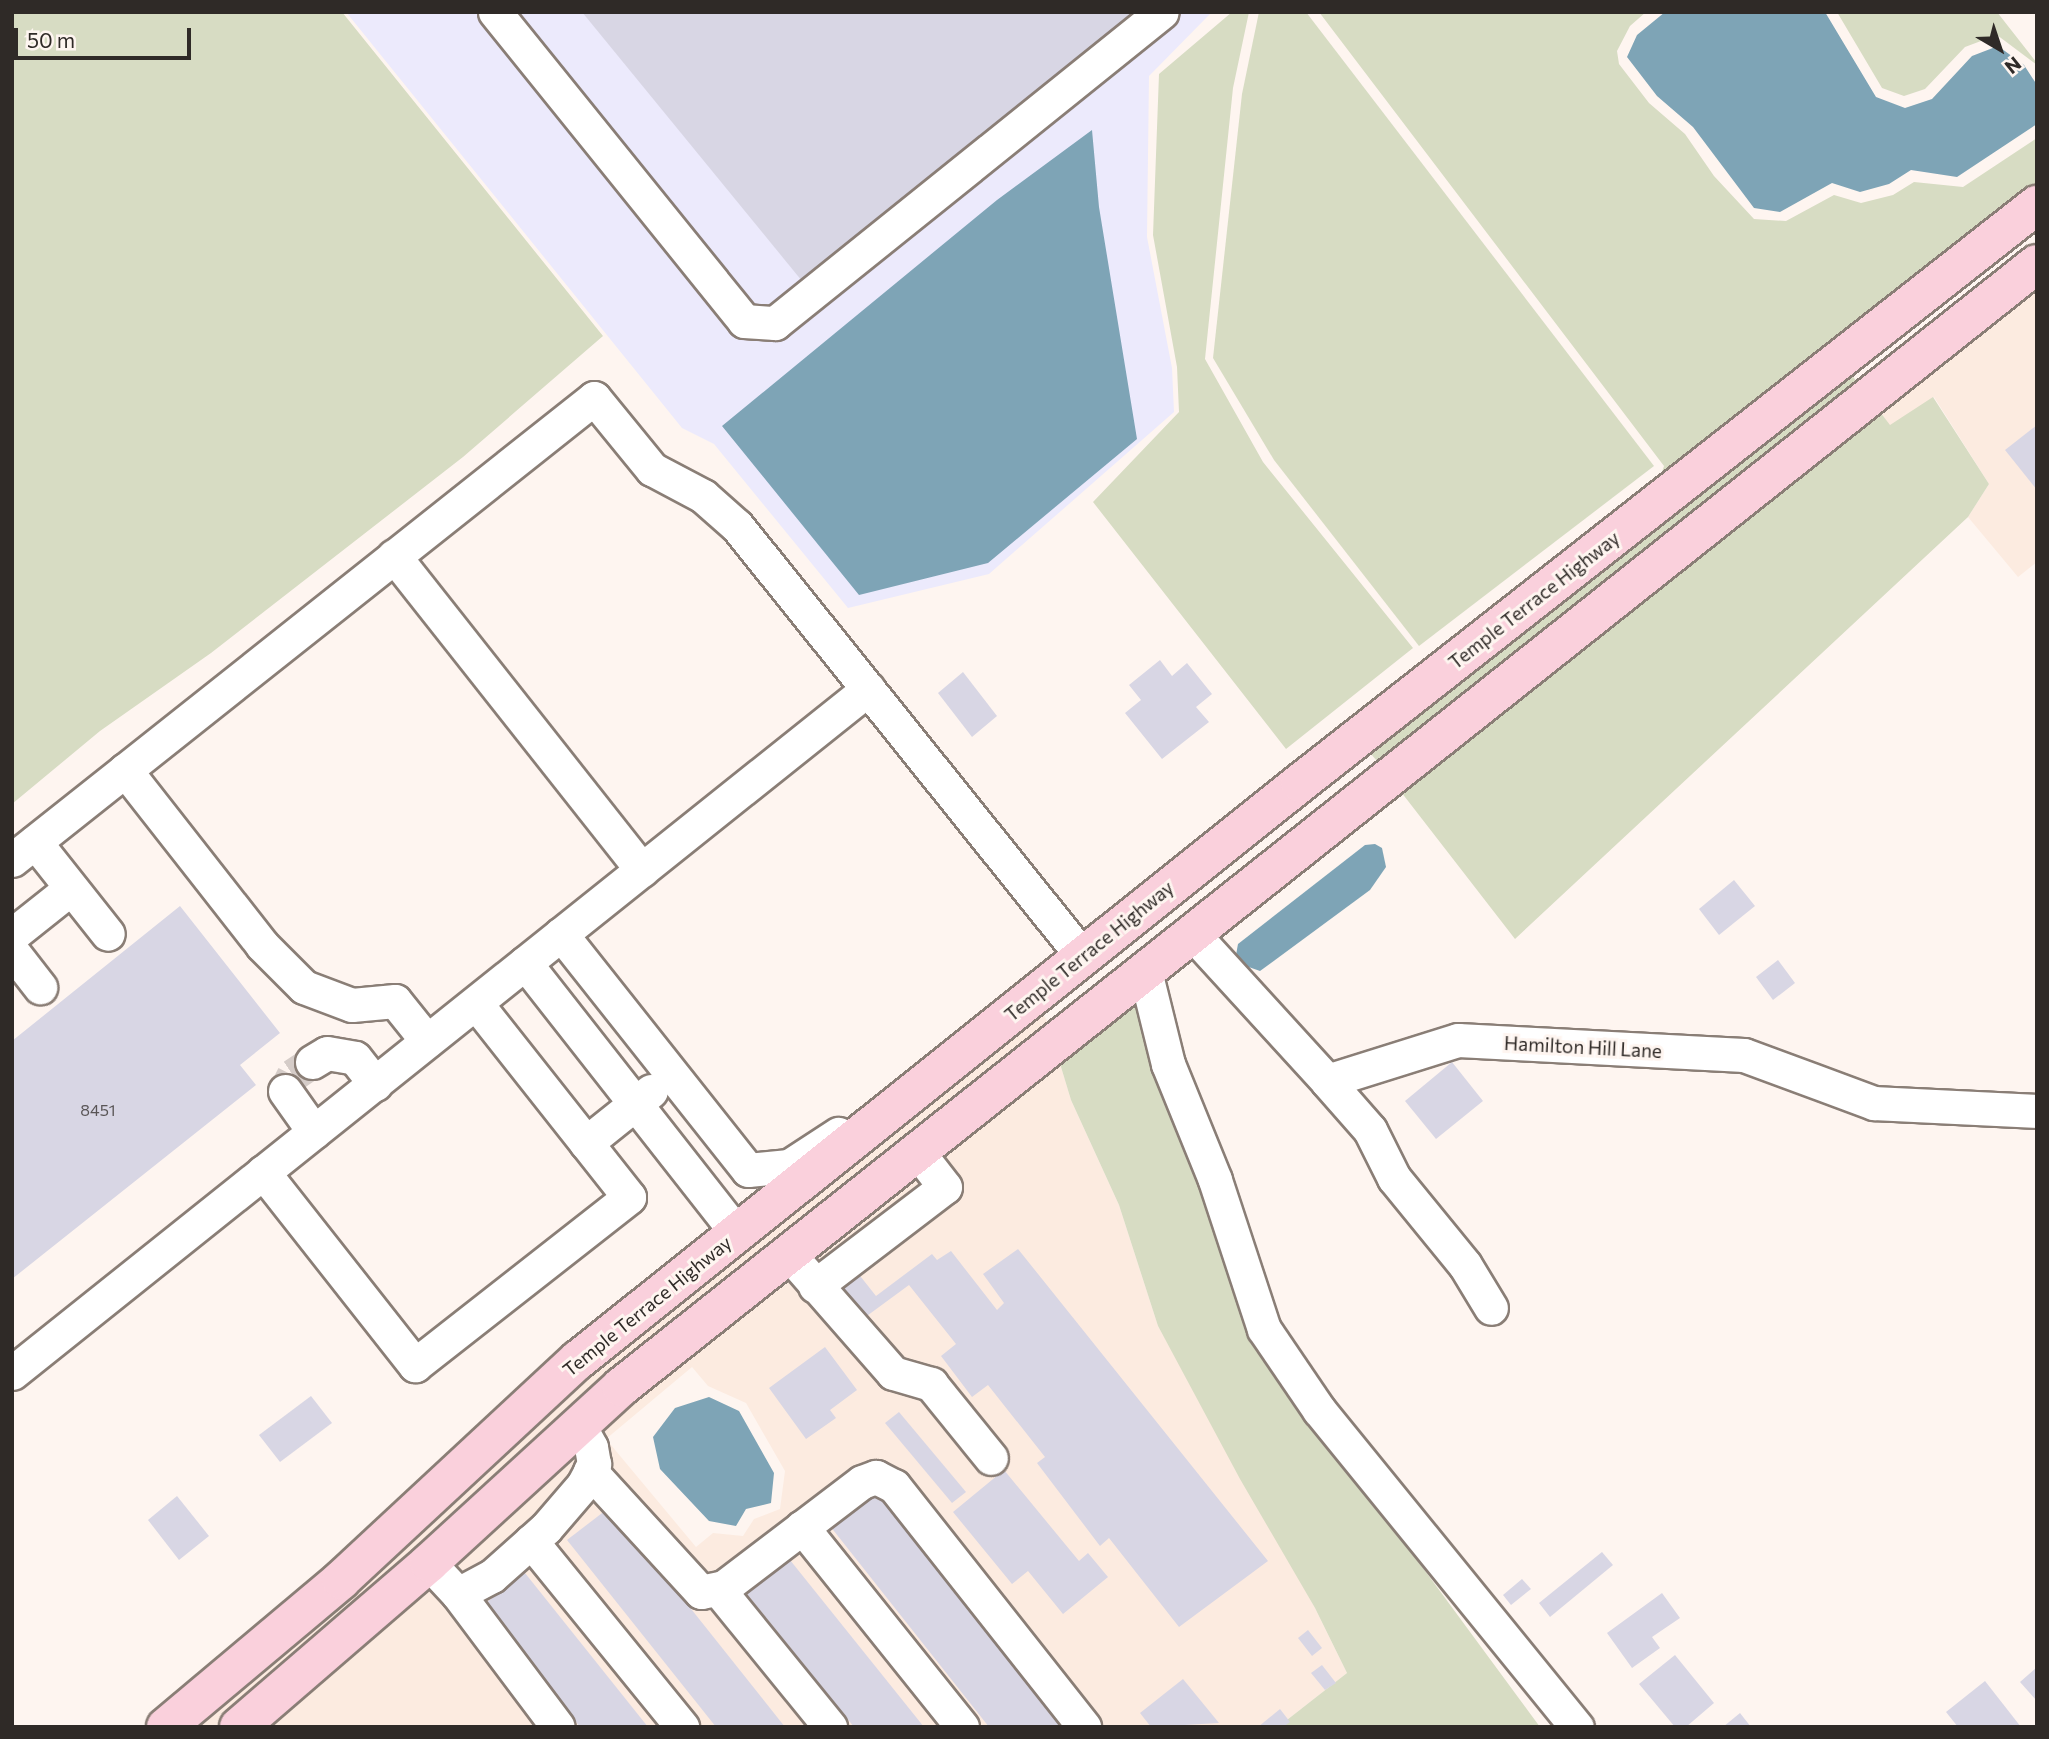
<!DOCTYPE html>
<html>
<head>
<meta charset="utf-8">
<style>
	body { margin:0 }
	#map { position:relative; width:2049px; height:1739px; overflow:hidden; background:#fef5f0; font-family:Commissioner,sans-serif }
	div>[style] { position:absolute }
	.built>* { inset:0; background:#fcebe0 }
	.industrial>* { inset:0; background:#eceafc }
	.green>* { inset:0; background:#d7dcc3 }
	.water>* { inset:0; background:#7ea4b6 }
	.building>* { inset:0; background:#d8d6e4 }
	.minor-tunnel>* { height:33px; margin-top:-16.5px; transform-origin:0; background:repeating-linear-gradient(90deg,#d5ccc8 0 33px,transparent 0 50px) }
	.roads { filter:drop-shadow(2px 0 #8a7e76) drop-shadow(-2px 0 #8a7e76) drop-shadow(0 2px #8a7e76) drop-shadow(0 -2px #8a7e76) }
	.minor>* { height:33px; margin:-16.5px; padding:0 16.5px; transform-origin:16.5px; border-radius:16.5px; background:#fff }
	.major>* { height:38px; margin:-19px; padding:0 19px; transform-origin:19px; border-radius:19px; background:#fad0dc }
	span { translate:-50% -50%; white-space:nowrap; text-align:center; line-height:1.15; -webkit-text-stroke:6px #fef5f0; paint-order:stroke }
	.number-label { font-size:16px; color:#595556 }
	.number-label span { -webkit-text-stroke-width:0 }
	.street-label { font-size:19px; color:#2f2a27 }
	.frame { position:absolute; inset:0; border:14px solid #2f2a27; pointer-events:none }
	.north { position:absolute; left:1965px; top:14px; width:70px; height:70px; -webkit-text-stroke:5px #fef5f0; paint-order:stroke; rotate:141deg; font-size:19px; font-weight:700; line-height:28px; text-align:center; color:#2f2a27 }
	.north::after { content:''; display:block; margin:auto; width:24px; height:32px; background:#2f2a27; clip-path:polygon(50% 0,100% 100%,50% 72%,0 100%) }
	.scale { position:absolute; left:14px; top:28px; width:177px; height:32px; box-sizing:border-box; border:4px solid #2f2a27; border-top:0; padding-left:9px; font-size:21px; line-height:24px; white-space:nowrap; color:#2f2a27; -webkit-text-stroke:5px #fef5f0; paint-order:stroke }
</style>
</head>
<body>
<div id="map">
	<div class="built">
		<i style="clip-path:polygon(2037px 281px,2037px 562px,2018px 577px,1968px 517px,1989px 484px,1934px 397px,1890px 426px,1877px 408px)"></i>
		<i style="clip-path:polygon(1040px 1008px,1051px 1028px,256px 1697px,216px 1727px,191px 1727px,587px 1371px)"></i>
		<i style="clip-path:polygon(evenodd,1058px 1057px,1071px 1100px,1119px 1205px,1158px 1326px,1315px 1608px,1347px 1673px,1278px 1727px,261px 1727px,630px 1397px,1058px 1057px,692px 1367px,708px 1386px,746px 1403px,785px 1471px,780px 1509px,754px 1519px,743px 1536px,713px 1533px,696px 1547px,606px 1439px,692px 1367px)"></i>
	</div>
	<div class="industrial">
		<i style="clip-path:polygon(346px 12px,1212px 12px,1149px 76px,1147px 237px,1172px 368px,1174px 412px,989px 574px,848px 608px,714px 444px,682px 428px)"></i>
	</div>
	<div class="green">
		<i style="clip-path:polygon(12px 12px,342px 12px,603px 336px,463px 457px,211px 653px,100px 731px,12px 804px)"></i>
		<i style="clip-path:polygon(1232px 12px,1249px 12px,1233px 88px,1205px 359px,1263px 462px,1413px 648px,1286px 749px,1093px 502px,1179px 412px,1177px 367px,1153px 235px,1159px 74px)"></i>
		<i style="clip-path:polygon(1259px 12px,1306px 12px,1654px 466px,1419px 646px,1274px 460px,1213px 358px,1242px 94px)"></i>
		<i style="clip-path:polygon(1319px 12px,1646px 12px,1630px 26px,1617px 51px,1619px 64px,1649px 103px,1685px 134px,1714px 176px,1754px 219px,1786px 221px,1834px 195px,1861px 203px,1893px 195px,1914px 182px,1963px 187px,2037px 138px,2037px 187px,1335px 738px,1331px 733px,1661px 475px,1664px 466px)"></i>
		<i style="clip-path:polygon(1837px 12px,1997px 12px,2037px 63px,2037px 65px,1997px 35px,1965px 47px,1925px 89px,1904px 96px,1882px 88px)"></i>
		<i style="clip-path:polygon(1848px 370px,1860px 386px,1381px 766px,1367px 749px)"></i>
		<i style="clip-path:polygon(1933px 397px,1989px 484px,1968px 517px,1515px 939px,1398px 788px,1877px 408px,1890px 425px)"></i>
		<i style="clip-path:polygon(1150px 996px,1308px 1394px,1356px 1477px,1540px 1727px,1278px 1727px,1347px 1673px,1315px 1608px,1240px 1479px,1158px 1326px,1119px 1205px,1071px 1100px,1058px 1057px,1129px 1001px)"></i>
	</div>
	<div class="water">
		<i style="clip-path:polygon(1665px 12px,1825px 12px,1876px 97px,1905px 108px,1932px 99px,1972px 56px,1998px 46px,2024px 65px,2037px 85px,2037px 124px,1957px 177px,1911px 170px,1889px 184px,1860px 192px,1832px 183px,1780px 212px,1754px 208px,1693px 127px,1657px 96px,1627px 57px,1637px 35px)"></i>
		<i style="clip-path:polygon(1092px 130px,1099px 207px,1137px 439px,988px 563px,859px 595px,722px 426px,997px 200px)"></i>
		<i style="clip-path:polygon(1375px 844px,1382px 848px,1386px 867px,1370px 890px,1260px 971px,1243px 965px,1236px 955px,1238px 944px,1365px 845px)"></i>
		<i style="clip-path:polygon(709px 1397px,739px 1411px,774px 1473px,771px 1503px,746px 1509px,736px 1526px,709px 1521px,660px 1469px,653px 1437px,675px 1408px)"></i>
	</div>
	<div class="building">
		<i style="clip-path:polygon(582px 12px,1136px 12px,802px 281px)"></i>
		<i style="clip-path:polygon(2037px 425px,2037px 490px,2005px 450px)"></i>
		<i style="clip-path:polygon(1160px 660px,1172px 676px,1187px 663px,1212px 694px,1196px 707px,1209px 722px,1162px 759px,1125px 713px,1141px 700px,1129px 685px)"></i>
		<i style="clip-path:polygon(963px 672px,997px 716px,972px 737px,938px 693px)"></i>
		<i style="clip-path:polygon(1734px 880px,1755px 906px,1719px 935px,1699px 909px)"></i>
		<i style="clip-path:polygon(180px 906px,280px 1033px,240px 1065px,256px 1085px,12px 1279px,12px 1041px)"></i>
		<i style="clip-path:polygon(1778px 960px,1795px 983px,1773px 1000px,1756px 977px)"></i>
		<i style="clip-path:polygon(1452px 1062px,1483px 1101px,1436px 1139px,1405px 1101px)"></i>
		<i style="clip-path:polygon(1018px 1249px,1268px 1561px,1179px 1627px,1109px 1538px,1100px 1546px,1037px 1463px,1045px 1457px,988px 1385px,972px 1397px,941px 1356px,956px 1344px,909px 1285px,860px 1321px,834px 1288px,857px 1272px,876px 1296px,932px 1254px,937px 1260px,951px 1251px,997px 1310px,1004px 1303px,983px 1274px)"></i>
		<i style="clip-path:polygon(825px 1347px,857px 1390px,830px 1410px,836px 1418px,806px 1439px,769px 1388px)"></i>
		<i style="clip-path:polygon(311px 1396px,332px 1423px,280px 1462px,259px 1435px)"></i>
		<i style="clip-path:polygon(899px 1412px,966px 1492px,952px 1503px,885px 1423px)"></i>
		<i style="clip-path:polygon(1004px 1470px,1079px 1561px,1088px 1553px,1108px 1577px,1063px 1614px,1028px 1571px,1012px 1584px,953px 1512px)"></i>
		<i style="clip-path:polygon(874px 1491px,1063px 1727px,989px 1727px,830px 1526px)"></i>
		<i style="clip-path:polygon(177px 1496px,209px 1536px,179px 1560px,148px 1520px)"></i>
		<i style="clip-path:polygon(610px 1507px,785px 1727px,716px 1727px,567px 1540px)"></i>
		<i style="clip-path:polygon(1602px 1552px,1613px 1565px,1550px 1617px,1539px 1603px)"></i>
		<i style="clip-path:polygon(790px 1560px,924px 1727px,854px 1727px,746px 1593px)"></i>
		<i style="clip-path:polygon(525px 1573px,648px 1727px,580px 1727px,483px 1605px)"></i>
		<i style="clip-path:polygon(1522px 1579px,1531px 1589px,1511px 1605px,1503px 1595px)"></i>
		<i style="clip-path:polygon(1662px 1593px,1680px 1618px,1652px 1637px,1660px 1648px,1632px 1668px,1607px 1633px)"></i>
		<i style="clip-path:polygon(1308px 1630px,1322px 1648px,1312px 1656px,1298px 1638px)"></i>
		<i style="clip-path:polygon(1675px 1655px,1714px 1703px,1686px 1727px,1675px 1727px,1639px 1684px)"></i>
		<i style="clip-path:polygon(1322px 1665px,1336px 1683px,1325px 1690px,1311px 1673px)"></i>
		<i style="clip-path:polygon(2037px 1667px,2037px 1701px,2020px 1682px)"></i>
		<i style="clip-path:polygon(1183px 1679px,1219px 1723px,1151px 1727px,1140px 1713px)"></i>
		<i style="clip-path:polygon(1985px 1681px,2021px 1727px,1958px 1727px,1946px 1712px)"></i>
		<i style="clip-path:polygon(1280px 1709px,1290px 1722px,1283px 1727px,1258px 1727px)"></i>
		<i style="clip-path:polygon(1740px 1713px,1751px 1727px,1723px 1727px)"></i>
	</div>
	<div class="minor-tunnel">
		<i style="left:285px;top:1091px;width:18px;rotate:-63deg"></i>
		<i style="left:293px;top:1075px;width:23px;rotate:-34deg"></i>
	</div>
	<div class="roads">
		<div class="minor">
			<i style="left:495px;top:12px;width:397px;rotate:51.1deg"></i>
			<i style="left:744px;top:321px;width:31px;rotate:4deg"></i>
			<i style="left:775px;top:323px;width:496px;rotate:-38.8deg"></i>
			<i style="left:394px;top:556px;width:400px;rotate:51.7deg"></i>
			<i style="left:125px;top:770px;width:222px;rotate:51.9deg"></i>
			<i style="left:262px;top:945px;width:59px;rotate:45deg"></i>
			<i style="left:304px;top:987px;width:51px;rotate:20.6deg"></i>
			<i style="left:352px;top:1005px;width:43px;rotate:-5.3deg"></i>
			<i style="left:395px;top:1001px;width:51px;rotate:51.3deg"></i>
			<i style="left:35px;top:842px;width:117px;rotate:51.6deg"></i>
			<i style="left:12px;top:860px;width:743px;rotate:-38.44deg"></i>
			<i style="left:594px;top:398px;width:92px;rotate:50.8deg"></i>
			<i style="left:652px;top:469px;width:58px;rotate:27.9deg"></i>
			<i style="left:703px;top:496px;width:45px;rotate:41.4deg"></i>
			<i style="left:737px;top:526px;width:553px;rotate:51.24deg"></i>
			<i style="left:1192px;top:933px;width:200px;rotate:47.6deg"></i>
			<i style="left:1327px;top:1081px;width:137px;rotate:-17.4deg"></i>
			<i style="left:1458px;top:1040px;width:286px;rotate:3deg"></i>
			<i style="left:1744px;top:1055px;width:139px;rotate:20.3deg"></i>
			<i style="left:1874px;top:1103px;width:163px;rotate:2.8deg"></i>
			<i style="left:561px;top:934px;width:301px;rotate:51.6deg"></i>
			<i style="left:748px;top:1170px;width:41px;rotate:-5.6deg"></i>
			<i style="left:789px;top:1166px;width:59px;rotate:-33.1deg"></i>
			<i style="left:12px;top:935px;width:75px;rotate:-38.5deg"></i>
			<i style="left:12px;top:951px;width:46px;rotate:52.1deg"></i>
			<i style="left:525px;top:963px;width:343px;rotate:51.9deg"></i>
			<i style="left:1145px;top:971px;width:96px;rotate:76.1deg"></i>
			<i style="left:1168px;top:1064px;width:125px;rotate:67.9deg"></i>
			<i style="left:1215px;top:1180px;width:157px;rotate:71.8deg"></i>
			<i style="left:1264px;top:1329px;width:98px;rotate:55.8deg"></i>
			<i style="left:1319px;top:1410px;width:409px;rotate:50.9deg"></i>
			<i style="left:312px;top:1062px;width:17px;rotate:-31deg"></i>
			<i style="left:327px;top:1053px;width:28px;rotate:10deg"></i>
			<i style="left:355px;top:1058px;width:33px;rotate:52deg"></i>
			<i style="left:1327px;top:1081px;width:65px;rotate:48.7deg"></i>
			<i style="left:1370px;top:1130px;width:54px;rotate:63.4deg"></i>
			<i style="left:1394px;top:1178px;width:112px;rotate:50.8deg"></i>
			<i style="left:1465px;top:1265px;width:50px;rotate:58.8deg"></i>
			<i style="left:285px;top:1091px;width:50px;rotate:54.7deg"></i>
			<i style="left:586px;top:1143px;width:83px;rotate:-38.7deg"></i>
			<i style="left:263px;top:1172px;width:246px;rotate:51.8deg"></i>
			<i style="left:415px;top:1365px;width:272px;rotate:-38.1deg"></i>
			<i style="left:629px;top:1197px;width:247px;rotate:-128.3deg"></i>
			<i style="left:788px;top:1253px;width:159px;rotate:48.8deg"></i>
			<i style="left:893px;top:1373px;width:40px;rotate:16deg"></i>
			<i style="left:931px;top:1384px;width:95px;rotate:51deg"></i>
			<i style="left:815px;top:1286px;width:163px;rotate:-37.3deg"></i>
			<i style="left:945px;top:1187px;width:46px;rotate:-127.9deg"></i>
			<i style="left:12px;top:1373px;width:1096px;rotate:-38.63deg"></i>
			<i style="left:590px;top:1471px;width:164px;rotate:47.5deg"></i>
			<i style="left:701px;top:1592px;width:24px;rotate:-12deg"></i>
			<i style="left:724px;top:1587px;width:173px;rotate:-37.3deg"></i>
			<i style="left:862px;top:1482px;width:15px;rotate:-20deg"></i>
			<i style="left:876px;top:1477px;width:20px;rotate:27deg"></i>
			<i style="left:894px;top:1486px;width:307px;rotate:51.7deg"></i>
			<i style="left:802px;top:1527px;width:256px;rotate:51.3deg"></i>
			<i style="left:531px;top:1541px;width:240px;rotate:50.9deg"></i>
			<i style="left:429px;top:1563px;width:42px;rotate:46.9deg"></i>
			<i style="left:458px;top:1594px;width:38px;rotate:-28deg"></i>
			<i style="left:492px;top:1576px;width:72px;rotate:-41.6deg"></i>
			<i style="left:546px;top:1528px;width:57px;rotate:-49.3deg"></i>
			<i style="left:583px;top:1485px;width:24px;rotate:-62deg"></i>
			<i style="left:594px;top:1464px;width:17px;rotate:-100deg"></i>
			<i style="left:591px;top:1447px;width:25px;rotate:-119deg"></i>
			<i style="left:718px;top:1589px;width:178px;rotate:50.9deg"></i>
			<i style="left:458px;top:1594px;width:166px;rotate:53.1deg"></i>
		</div>
		<div class="major">
			<i style="left:166px;top:1727px;width:229px;rotate:-40deg"></i>
			<i style="left:341px;top:1580px;width:323px;rotate:-42.9deg"></i>
			<i style="left:578px;top:1360px;width:924px;rotate:-38.63deg"></i>
			<i style="left:1300px;top:783px;width:937px;rotate:-38.11deg"></i>
			<i style="left:239px;top:1727px;width:251px;rotate:-40.8deg"></i>
			<i style="left:429px;top:1563px;width:260px;rotate:-42.5deg"></i>
			<i style="left:621px;top:1387px;width:1807px;rotate:-38.42deg"></i>
		</div>
	</div>
	<div class="number-label">
		<span style="left:98px;top:1110px">8451</span>
	</div>
	<div class="street-label">
		<span style="left:1534px;top:600px;rotate:-38deg">Temple Terrace Highway</span>
		<span style="left:1089px;top:951px;rotate:-39deg">Temple Terrace Highway</span>
		<span style="left:1583px;top:1047px;rotate:3deg">Hamilton Hill Lane</span>
		<span style="left:647px;top:1306px;rotate:-39deg">Temple Terrace Highway</span>
	</div>
	<div class="frame"></div>
	<div class="north">N</div>
	<div class="scale">50 m</div>
</div>
</body>
</html>
